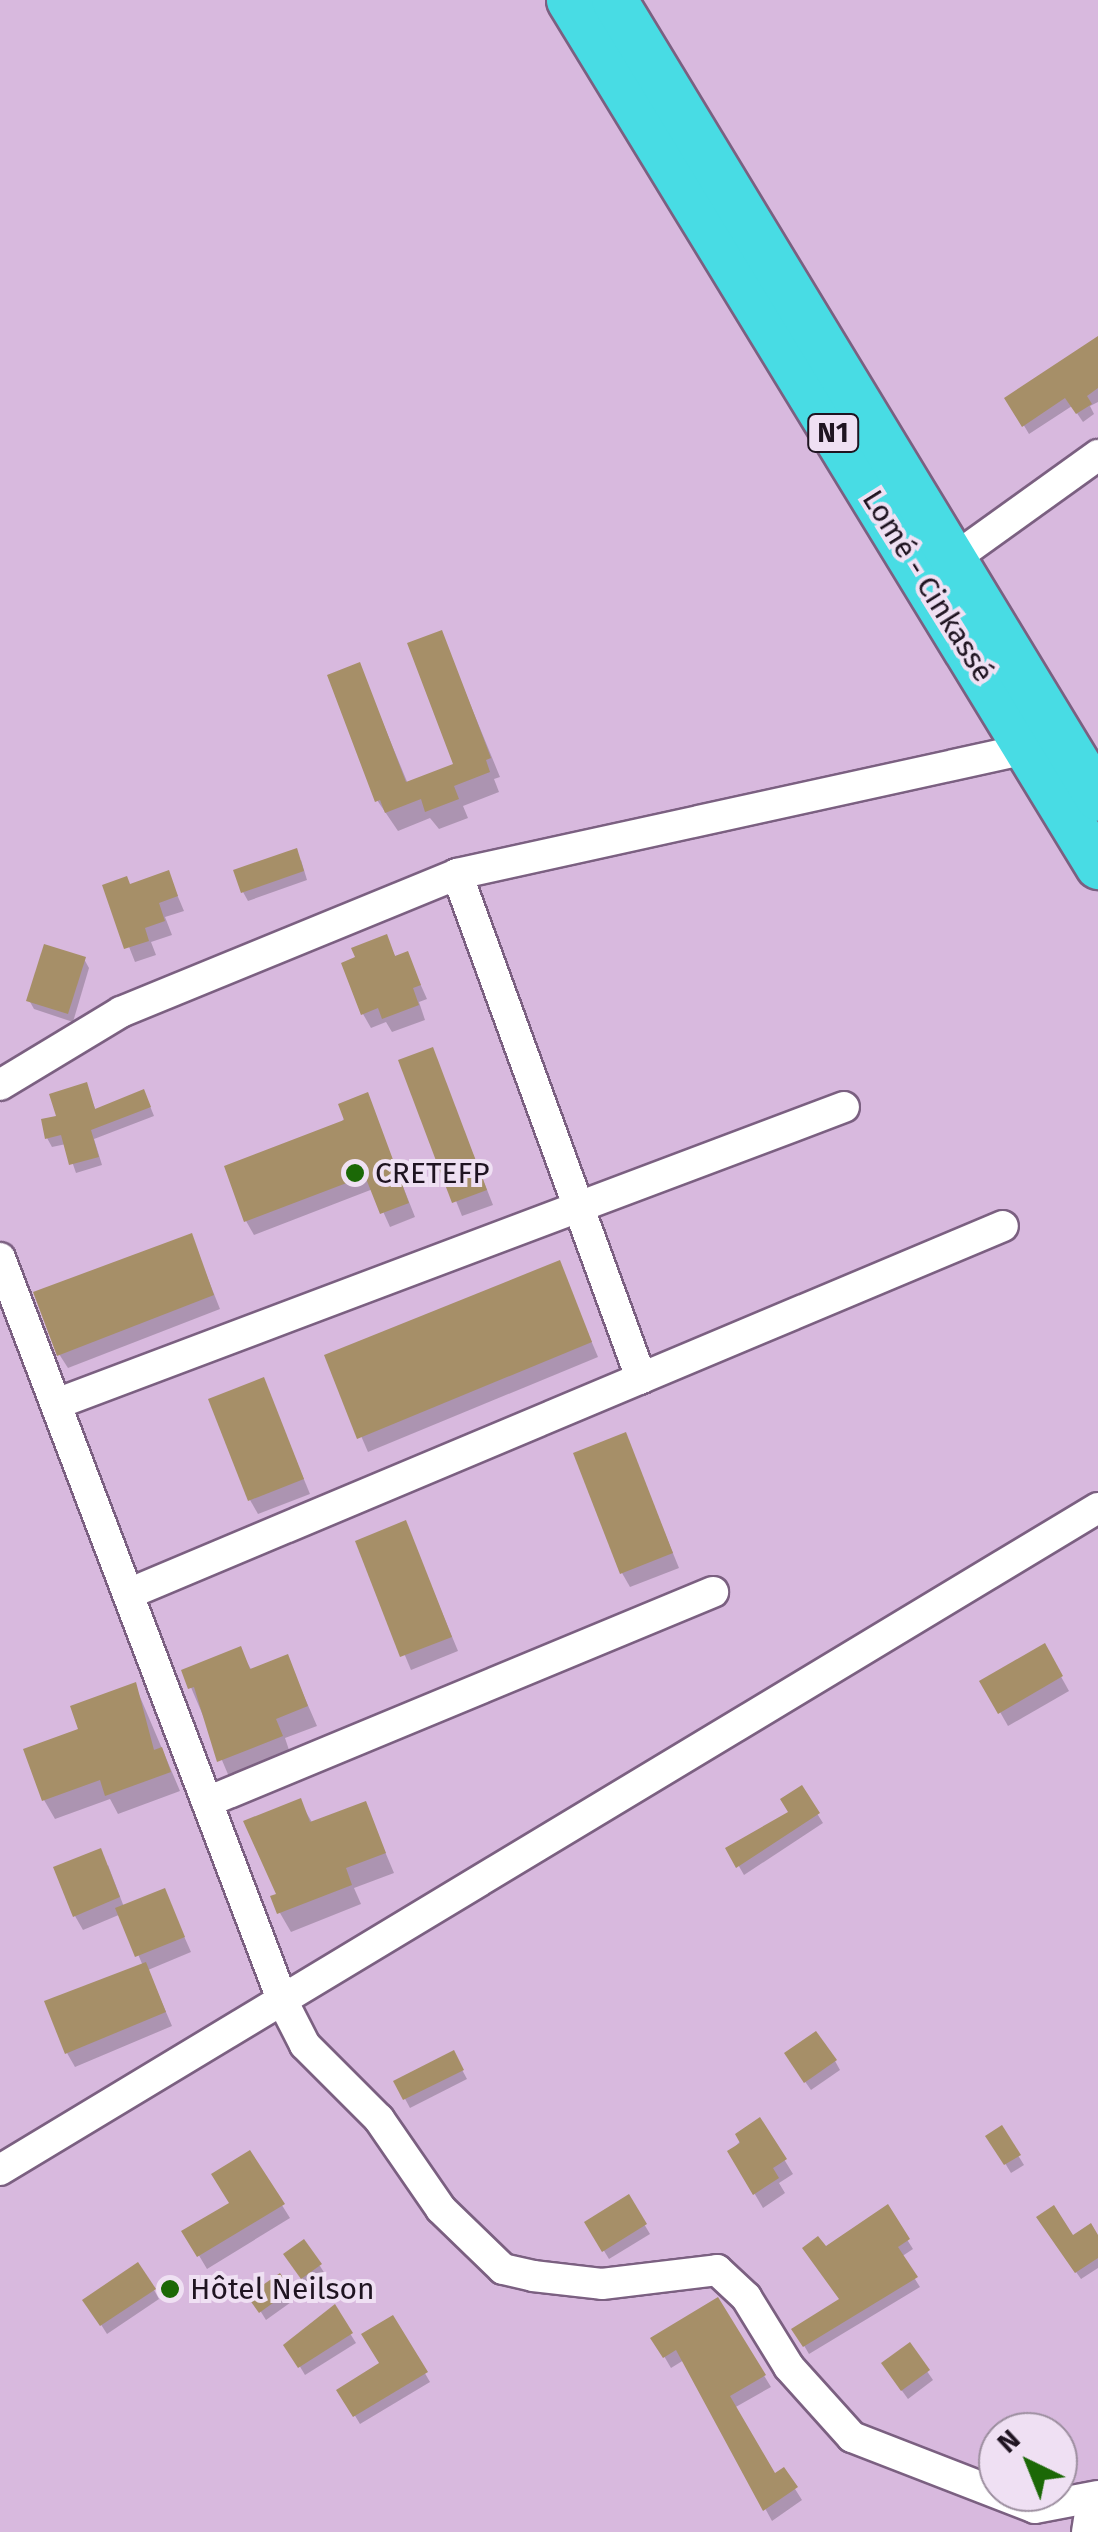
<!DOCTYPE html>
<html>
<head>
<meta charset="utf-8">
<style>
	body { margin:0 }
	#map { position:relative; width:1098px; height:2532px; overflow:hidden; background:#d8b9de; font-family:"Fira Sans",sans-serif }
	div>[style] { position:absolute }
	.shadow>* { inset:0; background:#0003 }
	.building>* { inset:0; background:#a68f68 }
	.roads { filter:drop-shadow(2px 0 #7b6081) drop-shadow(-2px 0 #7b6081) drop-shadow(0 2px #7b6081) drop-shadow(0 -2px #7b6081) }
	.minor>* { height:30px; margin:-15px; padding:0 15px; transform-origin:15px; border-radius:15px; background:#fff }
	.highway>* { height:45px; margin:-22.5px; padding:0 22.5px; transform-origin:22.5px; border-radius:22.5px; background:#48dce4 }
	.dots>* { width:28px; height:28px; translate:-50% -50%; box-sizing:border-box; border:5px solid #efe0f3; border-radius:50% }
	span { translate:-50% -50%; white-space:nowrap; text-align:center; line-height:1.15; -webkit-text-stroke:8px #efe0f3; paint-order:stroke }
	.shield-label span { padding:2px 8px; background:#efe0f3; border:2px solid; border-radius:8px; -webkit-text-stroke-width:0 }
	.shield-label { font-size:28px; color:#1f1421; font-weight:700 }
	.street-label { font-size:30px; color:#1f1421 }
	.poi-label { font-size:30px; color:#1f1421 }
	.left { translate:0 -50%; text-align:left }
	.north { position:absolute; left:978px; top:2412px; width:100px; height:100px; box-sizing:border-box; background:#efe0f3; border:2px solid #9c8e9f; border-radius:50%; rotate:317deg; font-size:28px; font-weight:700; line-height:40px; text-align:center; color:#1f1421 }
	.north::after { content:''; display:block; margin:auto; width:35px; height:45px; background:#1b6806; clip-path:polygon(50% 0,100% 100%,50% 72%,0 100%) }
</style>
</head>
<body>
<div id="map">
	<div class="shadow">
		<i style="clip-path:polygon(1098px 339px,1098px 402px,1090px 406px,1094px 414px,1083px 422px,1072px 406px,1029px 434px,1008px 399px)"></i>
		<i style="clip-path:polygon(441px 633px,500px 777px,494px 779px,499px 792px,463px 806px,468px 818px,439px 829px,430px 818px,398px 831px,377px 800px,359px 665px,408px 784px,456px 765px)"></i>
		<i style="clip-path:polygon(301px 860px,307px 880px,248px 901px,243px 892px)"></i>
		<i style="clip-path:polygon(168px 873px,184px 911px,165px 917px,172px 935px,151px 942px,156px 955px,135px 962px,105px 886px,130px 887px)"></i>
		<i style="clip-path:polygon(386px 937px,396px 958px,407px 954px,427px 999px,419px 1002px,425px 1020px,392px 1032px,386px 1022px,371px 1028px,363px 1014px,358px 959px)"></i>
		<i style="clip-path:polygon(84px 959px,89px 968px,73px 1022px,34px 1009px,29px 1000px)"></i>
		<i style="clip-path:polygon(432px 1050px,493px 1205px,462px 1216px,401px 1062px)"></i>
		<i style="clip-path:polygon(86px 1085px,96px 1111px,148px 1101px,154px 1116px,94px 1139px,102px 1165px,76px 1173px,66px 1144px,52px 1147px,47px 1138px)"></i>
		<i style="clip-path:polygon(367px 1095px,415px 1217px,390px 1227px,373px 1189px,254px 1235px,246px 1221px)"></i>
		<i style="clip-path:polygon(191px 1236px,220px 1309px,68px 1368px,59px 1354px)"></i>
		<i style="clip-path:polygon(559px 1264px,598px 1357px,368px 1452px,327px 1357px)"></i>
		<i style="clip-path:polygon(263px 1380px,310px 1494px,258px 1514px,250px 1500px)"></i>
		<i style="clip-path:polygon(625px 1435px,679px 1568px,630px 1587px,622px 1573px)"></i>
		<i style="clip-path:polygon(405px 1523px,458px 1651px,411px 1670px,358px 1542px)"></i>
		<i style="clip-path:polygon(1044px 1646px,1069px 1691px,1008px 1726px,983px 1682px)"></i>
		<i style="clip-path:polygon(240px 1650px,252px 1671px,287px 1657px,317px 1726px,285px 1738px,291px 1756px,230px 1779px,184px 1671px)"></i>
		<i style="clip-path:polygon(135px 1685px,180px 1791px,118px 1814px,110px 1799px,55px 1819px,44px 1800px,81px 1731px)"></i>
		<i style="clip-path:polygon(801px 1788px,823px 1823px,744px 1875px,729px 1849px,791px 1813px)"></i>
		<i style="clip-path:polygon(300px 1802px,313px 1824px,365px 1804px,394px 1873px,354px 1888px,361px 1904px,291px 1932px,280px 1913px)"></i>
		<i style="clip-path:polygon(108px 1865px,124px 1907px,164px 1891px,191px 1952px,148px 1970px,172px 2026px,75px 2067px,67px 2053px,143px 1966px,121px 1914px,83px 1930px,75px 1916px)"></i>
		<i style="clip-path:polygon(453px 2053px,467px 2079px,410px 2108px,396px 2082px)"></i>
		<i style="clip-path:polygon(835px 2061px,840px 2070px,811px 2090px,792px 2063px)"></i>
		<i style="clip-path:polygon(760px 2120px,793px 2174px,779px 2183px,785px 2193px,763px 2208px,730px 2152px)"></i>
		<i style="clip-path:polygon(1002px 2129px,1024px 2165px,1011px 2173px,989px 2137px)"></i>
		<i style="clip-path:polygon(250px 2154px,290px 2218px,207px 2269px,185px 2232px,232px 2204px)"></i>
		<i style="clip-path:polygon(628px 2197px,650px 2234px,609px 2259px,587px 2223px)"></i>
		<i style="clip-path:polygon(887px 2208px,913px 2249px,901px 2257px,920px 2287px,809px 2354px,795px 2330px,842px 2300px,825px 2250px)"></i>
		<i style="clip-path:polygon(1043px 2225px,1073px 2238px,1098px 2239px,1098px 2268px,1081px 2279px)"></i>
		<i style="clip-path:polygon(292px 2263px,320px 2266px,325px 2274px,308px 2287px)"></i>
		<i style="clip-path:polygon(280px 2277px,294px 2300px,266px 2320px,251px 2296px)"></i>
		<i style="clip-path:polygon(154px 2290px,159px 2299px,107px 2334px,86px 2301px)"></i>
		<i style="clip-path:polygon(718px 2300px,771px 2387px,734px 2408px,775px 2476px,783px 2470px,802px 2500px,772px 2521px,684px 2360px,671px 2368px,654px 2339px)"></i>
		<i style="clip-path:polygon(334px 2308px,356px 2343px,305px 2375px,287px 2345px)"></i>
		<i style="clip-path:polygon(393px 2318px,430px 2382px,360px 2424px,340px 2391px,382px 2364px)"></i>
		<i style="clip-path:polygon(909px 2345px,933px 2380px,908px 2399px,889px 2373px)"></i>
	</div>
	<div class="building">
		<i style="clip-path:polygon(1098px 336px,1098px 388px,1087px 396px,1092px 404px,1076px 414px,1065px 398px,1022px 427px,1004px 398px)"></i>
		<i style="clip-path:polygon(442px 630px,491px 758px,486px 760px,490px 772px,454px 786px,459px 799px,425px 812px,421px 799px,385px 813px,380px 800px,375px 802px,327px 675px,360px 662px,406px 782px,453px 764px,407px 643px)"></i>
		<i style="clip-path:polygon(297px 848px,304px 871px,241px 893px,233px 870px)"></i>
		<i style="clip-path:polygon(169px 870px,178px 896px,159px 903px,165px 921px,145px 928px,149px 941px,124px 949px,102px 885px,127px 876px,130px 884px)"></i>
		<i style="clip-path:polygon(387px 934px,395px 956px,408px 951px,421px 985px,413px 988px,419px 1005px,382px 1019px,378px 1008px,361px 1015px,341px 963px,355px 957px,351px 948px)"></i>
		<i style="clip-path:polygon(44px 944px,86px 957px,68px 1014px,26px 1001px)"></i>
		<i style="clip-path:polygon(433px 1047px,487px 1190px,452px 1203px,398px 1060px)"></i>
		<i style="clip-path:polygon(87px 1082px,95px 1109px,144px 1089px,151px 1107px,91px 1130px,99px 1157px,69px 1165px,61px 1135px,45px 1139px,41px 1119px,56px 1116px,49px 1094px)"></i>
		<i style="clip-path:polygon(368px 1092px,409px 1203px,380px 1214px,365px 1176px,244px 1222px,224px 1166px,344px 1120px,338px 1104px)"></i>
		<i style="clip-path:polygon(192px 1233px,214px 1295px,57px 1356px,33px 1292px)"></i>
		<i style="clip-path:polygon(560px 1260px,592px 1342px,357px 1439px,324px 1355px)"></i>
		<i style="clip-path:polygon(264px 1377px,304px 1479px,248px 1501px,208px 1399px)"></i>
		<i style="clip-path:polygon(626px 1432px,673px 1553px,620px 1574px,573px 1453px)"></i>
		<i style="clip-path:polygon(406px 1520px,452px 1637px,400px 1657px,355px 1541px)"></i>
		<i style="clip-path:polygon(1045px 1643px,1063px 1676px,998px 1714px,979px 1681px)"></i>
		<i style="clip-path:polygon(241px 1646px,250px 1669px,288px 1654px,308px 1706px,276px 1719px,283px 1736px,217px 1762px,194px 1687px,188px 1689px,181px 1670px)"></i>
		<i style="clip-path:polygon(136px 1682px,154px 1750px,162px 1747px,171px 1772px,105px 1796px,100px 1780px,42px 1801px,23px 1749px,78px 1729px,70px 1706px)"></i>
		<i style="clip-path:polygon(802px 1785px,820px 1813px,736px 1868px,725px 1848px,788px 1812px,780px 1799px)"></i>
		<i style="clip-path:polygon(301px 1798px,310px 1822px,366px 1801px,386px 1853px,346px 1868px,352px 1885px,277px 1914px,270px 1896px,276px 1894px,243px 1821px)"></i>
		<i style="clip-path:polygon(101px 1848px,120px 1897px,73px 1917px,53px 1867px)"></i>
		<i style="clip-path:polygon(165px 1888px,185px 1937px,135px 1957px,115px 1908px)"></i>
		<i style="clip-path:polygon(146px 1962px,166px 2012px,65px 2054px,44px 2001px)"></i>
		<i style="clip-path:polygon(816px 2031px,837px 2060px,804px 2083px,784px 2053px)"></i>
		<i style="clip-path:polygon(454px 2050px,464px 2070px,403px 2100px,393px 2081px)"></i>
		<i style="clip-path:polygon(760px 2117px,787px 2159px,773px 2168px,779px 2178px,753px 2195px,727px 2151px,740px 2143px,735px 2134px)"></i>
		<i style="clip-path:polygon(1002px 2125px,1021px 2155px,1004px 2165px,985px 2136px)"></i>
		<i style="clip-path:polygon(250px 2150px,285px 2204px,197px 2257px,181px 2231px,229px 2203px,211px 2174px)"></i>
		<i style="clip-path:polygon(629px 2194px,647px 2224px,602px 2252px,584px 2222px)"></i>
		<i style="clip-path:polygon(888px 2204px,910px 2239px,898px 2247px,918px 2277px,803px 2347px,791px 2329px,839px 2299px,802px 2248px,818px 2236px,826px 2246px)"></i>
		<i style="clip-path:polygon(1054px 2205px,1073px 2235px,1091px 2223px,1098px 2235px,1098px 2258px,1075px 2273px,1036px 2217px)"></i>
		<i style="clip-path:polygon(304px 2239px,322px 2264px,301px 2279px,283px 2254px)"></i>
		<i style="clip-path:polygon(138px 2262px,156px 2289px,100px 2326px,82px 2300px)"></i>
		<i style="clip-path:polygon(280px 2273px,291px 2290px,259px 2313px,247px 2296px)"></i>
		<i style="clip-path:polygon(718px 2297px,766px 2375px,730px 2396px,775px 2473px,784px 2467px,798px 2487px,763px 2511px,676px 2350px,663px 2358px,650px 2338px)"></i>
		<i style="clip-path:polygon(335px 2304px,353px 2333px,298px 2368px,283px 2345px)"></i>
		<i style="clip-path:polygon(393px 2315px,428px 2372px,353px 2417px,336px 2390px,379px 2363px,361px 2334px)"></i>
		<i style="clip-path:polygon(910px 2342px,930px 2370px,901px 2391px,881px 2363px)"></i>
	</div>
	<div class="roads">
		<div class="minor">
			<i style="left:952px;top:560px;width:180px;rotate:-35.7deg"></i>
			<i style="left:457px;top:874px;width:537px;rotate:69.94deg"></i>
			<i style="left:0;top:1085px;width:141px;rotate:-31.1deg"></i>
			<i style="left:121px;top:1012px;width:363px;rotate:-22.3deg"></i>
			<i style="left:457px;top:874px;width:588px;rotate:-12.38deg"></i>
			<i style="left:0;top:1258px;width:796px;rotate:69.17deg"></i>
			<i style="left:283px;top:2002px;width:48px;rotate:62.9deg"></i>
			<i style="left:305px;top:2045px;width:105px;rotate:45deg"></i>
			<i style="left:379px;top:2119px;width:109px;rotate:55.4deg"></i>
			<i style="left:441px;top:2209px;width:86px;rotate:44.1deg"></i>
			<i style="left:503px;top:2269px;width:31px;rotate:13deg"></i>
			<i style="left:533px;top:2276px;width:69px;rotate:6.6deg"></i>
			<i style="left:602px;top:2284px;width:116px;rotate:-6.9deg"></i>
			<i style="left:717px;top:2270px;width:40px;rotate:43deg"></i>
			<i style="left:746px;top:2297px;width:82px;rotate:58.4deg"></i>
			<i style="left:789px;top:2367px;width:94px;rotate:48deg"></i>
			<i style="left:852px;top:2437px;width:196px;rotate:21.2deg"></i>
			<i style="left:1035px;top:2508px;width:64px;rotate:-10.8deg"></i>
			<i style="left:56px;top:1404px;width:842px;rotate:-20.65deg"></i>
			<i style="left:128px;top:1594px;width:949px;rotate:-22.81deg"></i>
			<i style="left:207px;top:1802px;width:548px;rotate:-22.54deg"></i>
			<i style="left:0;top:2170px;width:1282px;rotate:-31.09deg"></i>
			<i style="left:1087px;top:2532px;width:33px;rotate:-81deg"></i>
		</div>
		<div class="highway">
			<i style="left:569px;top:0;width:1015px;rotate:58.58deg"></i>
			<i style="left:614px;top:0;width:933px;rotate:58.76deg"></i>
		</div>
	</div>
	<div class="dots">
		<i style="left:355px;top:1173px;background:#1b6806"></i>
		<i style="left:170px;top:2289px;background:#1b6806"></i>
	</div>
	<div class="shield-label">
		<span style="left:833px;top:433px">N1</span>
	</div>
	<div class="street-label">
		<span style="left:928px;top:586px;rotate:58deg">Lomé - Cinkassé</span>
	</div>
	<div class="poi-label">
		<span class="left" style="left:375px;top:1173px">CRETEFP</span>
		<span class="left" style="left:190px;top:2289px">Hôtel Neilson</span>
	</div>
	<div class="north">N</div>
</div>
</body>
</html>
